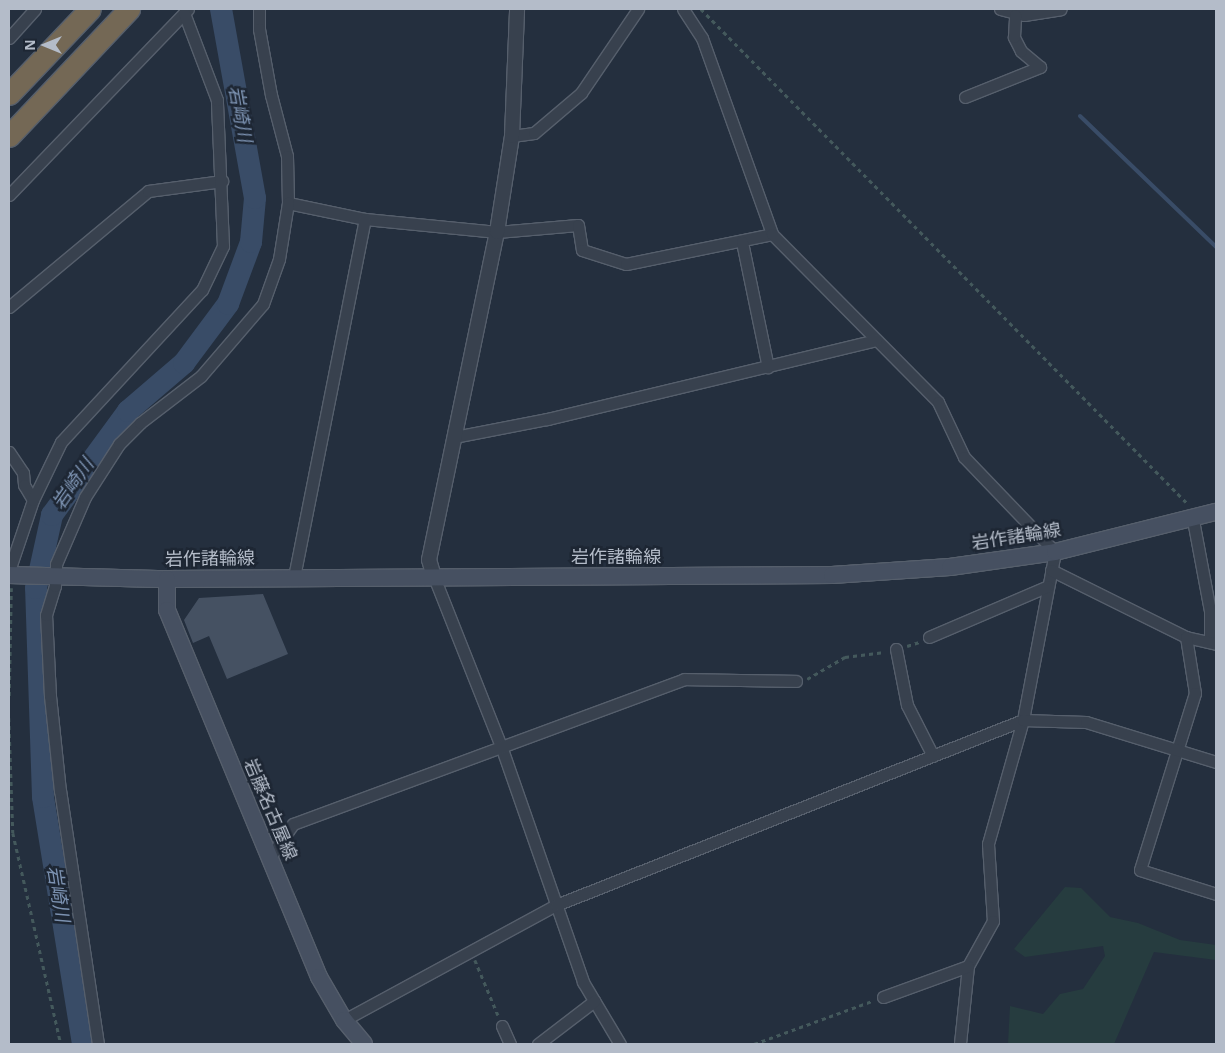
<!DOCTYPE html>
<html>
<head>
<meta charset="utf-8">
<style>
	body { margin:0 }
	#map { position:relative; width:1225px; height:1053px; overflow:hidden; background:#242f3e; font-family:"Noto Sans","Noto Sans JP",sans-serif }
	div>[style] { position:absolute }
	.green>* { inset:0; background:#263c3f }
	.stream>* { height:4px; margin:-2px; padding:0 2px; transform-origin:2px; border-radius:2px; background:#394c67 }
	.river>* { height:22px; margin:-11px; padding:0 11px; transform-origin:11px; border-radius:11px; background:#394c67 }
	.building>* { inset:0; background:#455162 }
	.path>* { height:2.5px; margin-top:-1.25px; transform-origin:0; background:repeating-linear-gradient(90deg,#44595c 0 4px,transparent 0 8px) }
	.roads { filter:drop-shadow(1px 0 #565f6c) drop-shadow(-1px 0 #565f6c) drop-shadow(0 1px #565f6c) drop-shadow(0 -1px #565f6c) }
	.minor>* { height:11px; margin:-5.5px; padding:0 5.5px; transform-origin:5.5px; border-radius:5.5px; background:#38414e }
	.tertiary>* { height:14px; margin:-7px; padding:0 7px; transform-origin:7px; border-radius:7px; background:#38414e }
	.secondary>* { height:16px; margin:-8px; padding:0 8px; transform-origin:8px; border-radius:8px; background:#465061 }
	.motorway>* { height:21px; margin:-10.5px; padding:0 10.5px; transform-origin:10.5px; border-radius:10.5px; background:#746855 }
	span { translate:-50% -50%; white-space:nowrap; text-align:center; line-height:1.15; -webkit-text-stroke:5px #1d2633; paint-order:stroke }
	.street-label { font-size:18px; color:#b4bcc9 }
	.water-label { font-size:19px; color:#7c92b1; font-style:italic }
	.frame { position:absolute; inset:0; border:10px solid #b4bcc9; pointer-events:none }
	.north { position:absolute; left:20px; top:20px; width:50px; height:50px; -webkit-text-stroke:4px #1d2633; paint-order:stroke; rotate:270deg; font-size:14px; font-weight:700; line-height:20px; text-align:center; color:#b4bcc9 }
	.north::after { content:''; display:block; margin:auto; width:18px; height:22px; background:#b4bcc9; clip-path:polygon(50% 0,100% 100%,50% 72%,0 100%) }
</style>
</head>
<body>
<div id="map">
	<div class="green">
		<i style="clip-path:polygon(1065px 887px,1081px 888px,1110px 917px,1138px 923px,1180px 940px,1216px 945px,1216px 960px,1154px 952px,1114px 1044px,1008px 1044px,1010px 1006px,1043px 1014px,1060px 994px,1083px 989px,1105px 956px,1103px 946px,1025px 957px,1014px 949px)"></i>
	</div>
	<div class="stream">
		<i style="left:1080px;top:116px;width:189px;rotate:43.9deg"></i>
	</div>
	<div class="river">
		<i style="left:83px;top:1044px;width:250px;rotate:-99.2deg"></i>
		<i style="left:43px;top:797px;width:209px;rotate:-91.9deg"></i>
		<i style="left:36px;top:588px;width:75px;rotate:-77.6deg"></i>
		<i style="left:52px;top:515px;width:129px;rotate:-53.8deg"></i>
		<i style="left:128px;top:411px;width:74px;rotate:-40.6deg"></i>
		<i style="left:184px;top:363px;width:74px;rotate:-53.3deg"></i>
		<i style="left:228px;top:304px;width:66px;rotate:-69.6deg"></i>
		<i style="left:251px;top:242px;width:44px;rotate:-84.8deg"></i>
		<i style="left:255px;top:198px;width:192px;rotate:-100.2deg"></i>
	</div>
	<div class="building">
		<i style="clip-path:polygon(263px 594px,288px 654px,227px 679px,209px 636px,193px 643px,184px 620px,199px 598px)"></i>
	</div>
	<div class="path">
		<i style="left:701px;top:9px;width:694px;rotate:45.47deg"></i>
		<i style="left:907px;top:646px;width:13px;rotate:-18deg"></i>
		<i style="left:807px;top:679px;width:44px;rotate:-30.1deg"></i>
		<i style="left:845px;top:657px;width:40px;rotate:-7.1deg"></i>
		<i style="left:9px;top:696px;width:108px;rotate:-88.9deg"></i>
		<i style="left:9px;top:718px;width:115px;rotate:88deg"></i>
		<i style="left:13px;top:833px;width:216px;rotate:77.2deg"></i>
		<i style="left:475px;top:960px;width:60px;rotate:67.3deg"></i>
		<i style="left:754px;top:1044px;width:126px;rotate:-20deg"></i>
	</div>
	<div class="roads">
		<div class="minor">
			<i style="left:259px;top:9px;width:20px;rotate:90deg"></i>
			<i style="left:259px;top:29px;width:67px;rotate:79.7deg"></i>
			<i style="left:271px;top:95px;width:63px;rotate:75.3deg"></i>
			<i style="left:287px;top:156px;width:47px;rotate:88.8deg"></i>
			<i style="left:288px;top:203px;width:79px;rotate:11.7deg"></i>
			<i style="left:365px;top:219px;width:133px;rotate:5.6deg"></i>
			<i style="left:497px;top:232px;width:81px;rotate:-4.9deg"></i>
			<i style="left:578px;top:225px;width:25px;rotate:81deg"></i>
			<i style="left:582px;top:250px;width:46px;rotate:17.7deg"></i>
			<i style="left:626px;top:264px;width:149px;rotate:-11.6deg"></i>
			<i style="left:683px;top:9px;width:35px;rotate:57deg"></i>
			<i style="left:702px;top:38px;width:208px;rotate:70.3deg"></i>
			<i style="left:772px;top:234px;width:236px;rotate:45.3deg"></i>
			<i style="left:938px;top:402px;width:61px;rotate:64.7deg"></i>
			<i style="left:964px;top:457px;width:132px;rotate:46.2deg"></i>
			<i style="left:1055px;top:552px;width:171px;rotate:100.8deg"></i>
			<i style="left:1023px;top:720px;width:129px;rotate:105.8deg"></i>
			<i style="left:988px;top:844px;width:77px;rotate:86.3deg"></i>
			<i style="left:993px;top:921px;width:51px;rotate:119.1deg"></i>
			<i style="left:968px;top:966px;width:78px;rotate:95.9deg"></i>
			<i style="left:1000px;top:9px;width:25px;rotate:14deg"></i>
			<i style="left:1024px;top:15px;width:37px;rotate:-9deg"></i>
			<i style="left:9px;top:38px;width:39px;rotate:-48deg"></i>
			<i style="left:965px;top:97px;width:81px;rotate:-21.8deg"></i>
			<i style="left:1040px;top:67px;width:25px;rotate:-140deg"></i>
			<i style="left:1021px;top:51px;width:16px;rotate:-117deg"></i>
			<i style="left:1014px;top:37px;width:22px;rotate:-87deg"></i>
			<i style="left:512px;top:136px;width:22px;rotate:-8deg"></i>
			<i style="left:534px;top:133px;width:62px;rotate:-40.4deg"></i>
			<i style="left:581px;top:93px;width:102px;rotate:-55.8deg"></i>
			<i style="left:9px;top:195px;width:258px;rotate:-46.1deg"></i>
			<i style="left:742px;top:242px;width:128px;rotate:78.3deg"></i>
			<i style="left:9px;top:307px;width:181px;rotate:-39.8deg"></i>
			<i style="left:148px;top:191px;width:75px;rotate:-7.7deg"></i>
			<i style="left:454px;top:437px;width:95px;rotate:-11deg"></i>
			<i style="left:547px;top:419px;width:338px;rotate:-13.5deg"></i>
			<i style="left:9px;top:452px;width:25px;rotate:56deg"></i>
			<i style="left:23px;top:473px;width:12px;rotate:85deg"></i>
			<i style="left:24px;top:485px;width:17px;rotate:59deg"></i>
			<i style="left:33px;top:500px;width:75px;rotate:108.7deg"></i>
			<i style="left:33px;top:500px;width:64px;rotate:-64.2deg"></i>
			<i style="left:61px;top:442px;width:207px;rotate:-47.2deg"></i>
			<i style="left:202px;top:290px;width:49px;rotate:-64.5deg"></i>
			<i style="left:223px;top:246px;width:146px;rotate:-92.4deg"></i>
			<i style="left:217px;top:100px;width:93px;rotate:-110.8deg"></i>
			<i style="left:1193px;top:520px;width:93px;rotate:79.4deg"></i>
			<i style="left:1210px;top:611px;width:31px;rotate:90deg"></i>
			<i style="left:1051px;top:570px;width:151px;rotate:26.4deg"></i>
			<i style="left:1186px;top:637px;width:31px;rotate:13deg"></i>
			<i style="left:294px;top:577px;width:365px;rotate:-78.8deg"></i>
			<i style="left:434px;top:577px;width:182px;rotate:68.4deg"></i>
			<i style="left:501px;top:746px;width:250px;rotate:70.8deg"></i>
			<i style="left:583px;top:982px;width:72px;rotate:59.2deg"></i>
			<i style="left:929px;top:637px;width:129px;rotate:-23.2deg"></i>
			<i style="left:1186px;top:637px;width:57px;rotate:80.9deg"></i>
			<i style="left:1195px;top:693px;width:185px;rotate:107.3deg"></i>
			<i style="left:1140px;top:870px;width:80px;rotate:17.5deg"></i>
			<i style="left:896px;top:649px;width:57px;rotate:78.9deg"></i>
			<i style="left:907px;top:705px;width:57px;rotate:63deg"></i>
			<i style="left:270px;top:857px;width:40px;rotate:-55.1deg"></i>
			<i style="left:293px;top:824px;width:417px;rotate:-20.3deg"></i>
			<i style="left:684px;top:679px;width:112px;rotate:1deg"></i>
			<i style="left:883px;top:997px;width:90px;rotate:-20deg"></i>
			<i style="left:344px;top:1020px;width:241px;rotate:-28.5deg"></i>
			<i style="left:556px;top:905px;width:502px;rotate:-21.61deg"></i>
			<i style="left:1023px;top:720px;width:63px;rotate:1.8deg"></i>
			<i style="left:1086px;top:722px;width:136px;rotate:17.1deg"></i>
			<i style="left:502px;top:1026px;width:20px;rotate:66deg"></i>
			<i style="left:98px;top:1044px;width:256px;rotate:-98.5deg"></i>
			<i style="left:60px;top:791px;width:96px;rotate:-96deg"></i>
			<i style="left:50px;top:696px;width:81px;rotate:-92.8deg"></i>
			<i style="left:46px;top:615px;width:30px;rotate:-73deg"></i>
			<i style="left:55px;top:586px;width:22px;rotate:-87deg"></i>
			<i style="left:56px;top:564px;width:73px;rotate:-66.6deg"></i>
			<i style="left:85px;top:497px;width:63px;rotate:-57.3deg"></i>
			<i style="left:119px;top:444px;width:30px;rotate:-45deg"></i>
			<i style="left:140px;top:423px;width:77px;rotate:-37.6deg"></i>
			<i style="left:201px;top:376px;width:95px;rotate:-49.3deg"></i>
			<i style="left:263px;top:304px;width:48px;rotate:-70.4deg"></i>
			<i style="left:279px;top:259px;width:57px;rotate:-80.9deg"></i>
			<i style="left:538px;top:1044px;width:71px;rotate:-37.5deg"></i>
		</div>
		<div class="tertiary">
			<i style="left:434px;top:577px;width:18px;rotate:-106deg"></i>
			<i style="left:429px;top:560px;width:335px;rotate:-78.3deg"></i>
			<i style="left:497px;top:232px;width:97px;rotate:-81.1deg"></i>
			<i style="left:512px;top:136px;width:127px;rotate:-87.7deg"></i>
		</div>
		<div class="secondary">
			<i style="left:9px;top:575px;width:158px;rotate:1.5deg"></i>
			<i style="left:167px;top:579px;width:665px;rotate:-0.34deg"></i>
			<i style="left:832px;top:575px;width:118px;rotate:-3.9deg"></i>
			<i style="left:950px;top:567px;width:106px;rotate:-8.1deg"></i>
			<i style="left:1055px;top:552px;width:166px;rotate:-14deg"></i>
			<i style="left:167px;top:579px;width:31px;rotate:90deg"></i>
			<i style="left:167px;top:610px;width:397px;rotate:67.5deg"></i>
			<i style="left:319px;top:977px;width:50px;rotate:59.8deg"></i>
			<i style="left:344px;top:1020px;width:31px;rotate:50deg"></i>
		</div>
		<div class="motorway">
			<i style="left:9px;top:94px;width:117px;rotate:-46.4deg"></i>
			<i style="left:9px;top:136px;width:175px;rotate:-46.6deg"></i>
		</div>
	</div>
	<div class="street-label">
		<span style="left:1016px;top:536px;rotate:-9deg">岩作諸輪線</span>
		<span style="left:616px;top:556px">岩作諸輪線</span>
		<span style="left:210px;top:558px;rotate:-1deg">岩作諸輪線</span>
		<span style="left:271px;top:809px;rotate:67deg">岩藤名古屋線</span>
	</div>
	<div class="water-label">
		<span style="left:240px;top:114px;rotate:80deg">岩崎川</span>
		<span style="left:73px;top:484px;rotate:-55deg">岩崎川</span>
		<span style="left:58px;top:894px;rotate:81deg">岩崎川</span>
	</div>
	<div class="frame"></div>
	<div class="north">N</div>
</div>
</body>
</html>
